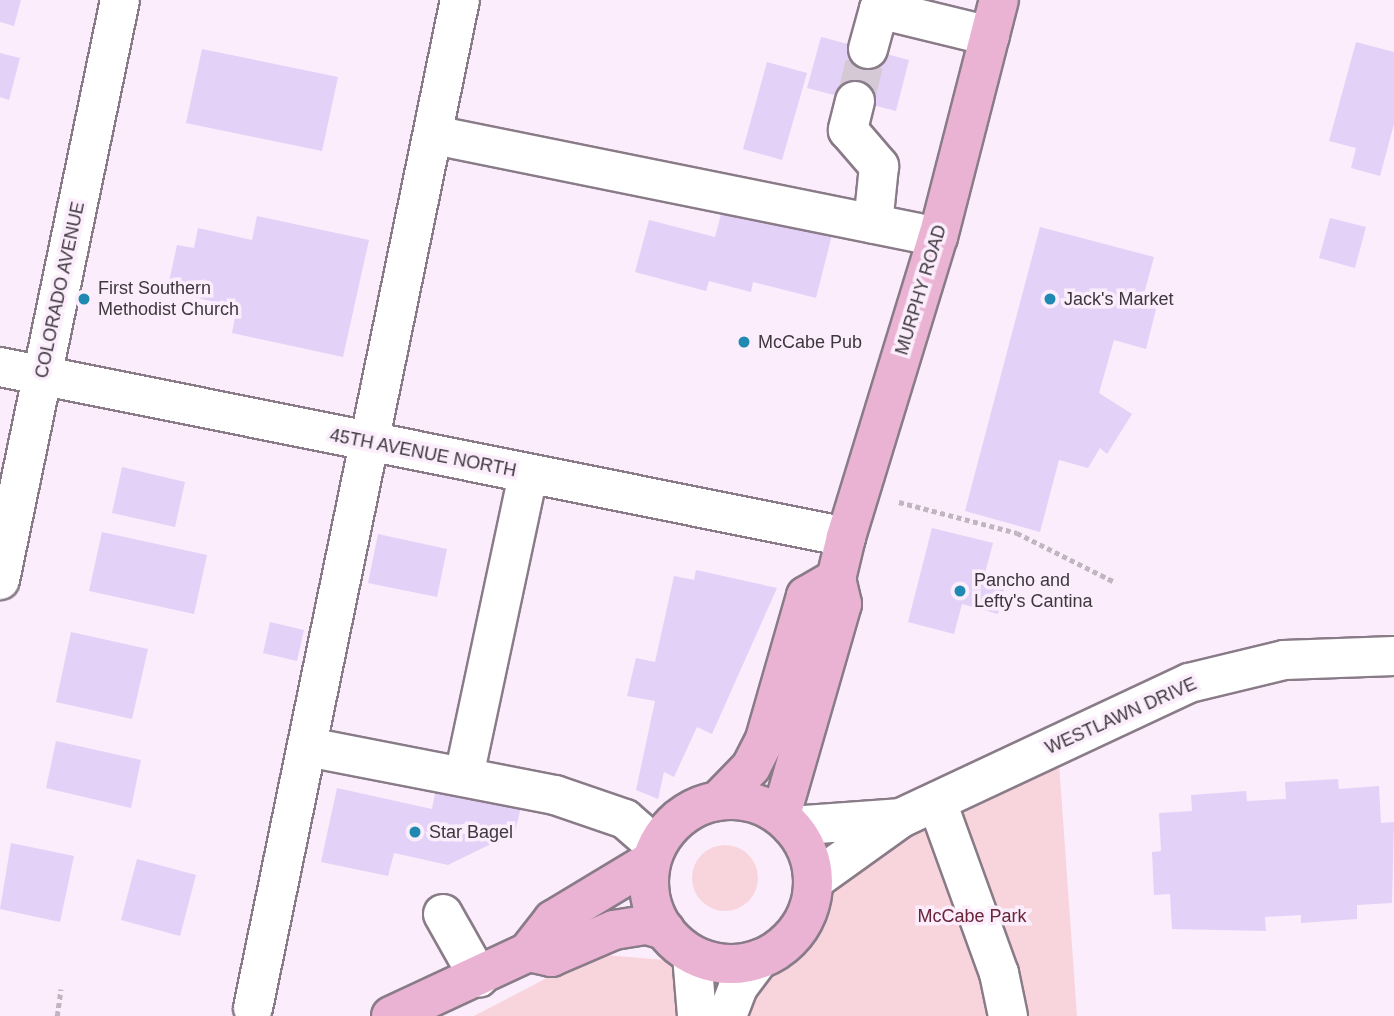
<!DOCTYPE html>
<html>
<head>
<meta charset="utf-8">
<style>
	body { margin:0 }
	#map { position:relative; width:1394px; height:1016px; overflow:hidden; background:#fbedfb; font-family:Arial,sans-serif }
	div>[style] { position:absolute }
	.green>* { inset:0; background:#f8d5dc }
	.round { border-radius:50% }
	.building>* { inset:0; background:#e4d1f8 }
	.minor-tunnel>* { height:38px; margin-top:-19px; transform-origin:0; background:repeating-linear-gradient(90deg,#d5c9d5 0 38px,transparent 0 57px) }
	.path>* { height:4.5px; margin-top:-2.25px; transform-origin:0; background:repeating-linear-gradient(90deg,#c0b5c0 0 5px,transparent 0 8.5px) }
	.roads { filter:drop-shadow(2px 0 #897c88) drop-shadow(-2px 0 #897c88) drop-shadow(0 2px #897c88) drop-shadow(0 -2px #897c88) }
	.minor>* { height:38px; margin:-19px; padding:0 19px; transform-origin:19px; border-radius:19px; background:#fff }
	.major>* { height:38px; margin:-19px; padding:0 19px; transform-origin:19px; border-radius:19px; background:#ebb3d3 }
	.major>.ring { margin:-19px; padding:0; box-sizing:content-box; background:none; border:38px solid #ebb3d3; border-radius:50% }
	.dots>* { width:19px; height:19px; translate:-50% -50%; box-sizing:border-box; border:4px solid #fbedfb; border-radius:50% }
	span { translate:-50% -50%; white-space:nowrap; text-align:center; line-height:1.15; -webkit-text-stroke:7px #fbedfb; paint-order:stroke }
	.poi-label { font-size:18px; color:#3e383e }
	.left { translate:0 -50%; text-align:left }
	.street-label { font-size:18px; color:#3e383e }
	.park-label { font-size:18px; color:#692438 }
</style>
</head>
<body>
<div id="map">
	<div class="green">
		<i style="clip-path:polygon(1059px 763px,1077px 1016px,474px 1016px,593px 954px,725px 965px,866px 860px)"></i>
		<i class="round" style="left:692px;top:845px;width:66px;height:66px"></i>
	</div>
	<div class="building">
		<i style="clip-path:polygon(0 0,21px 0,14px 26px,0 22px)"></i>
		<i style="clip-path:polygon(821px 37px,909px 60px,896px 111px,807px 88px)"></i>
		<i style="clip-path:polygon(1356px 42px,1394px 52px,1394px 124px,1380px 176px,1351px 168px,1356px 148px,1329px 141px)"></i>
		<i style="clip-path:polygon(202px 49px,338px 77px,322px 151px,186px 123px)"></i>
		<i style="clip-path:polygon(0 53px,20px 58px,9px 100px,0 97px)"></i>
		<i style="clip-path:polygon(767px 62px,807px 73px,782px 160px,743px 149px)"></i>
		<i style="clip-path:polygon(724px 203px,833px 231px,816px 298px,753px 282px,751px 292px,709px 281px,706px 291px,635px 272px,649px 220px,715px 237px)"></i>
		<i style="clip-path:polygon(257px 216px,369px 240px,343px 357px,232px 333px,237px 307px,167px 291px,177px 245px,194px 248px,198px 228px,252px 240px)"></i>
		<i style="clip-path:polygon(1330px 218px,1366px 227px,1355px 268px,1319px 258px)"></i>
		<i style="clip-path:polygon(1040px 227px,1154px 257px,1142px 301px,1157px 305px,1146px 349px,1114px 340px,1099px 393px,1132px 414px,1107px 454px,1100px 448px,1088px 468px,1059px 460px,1040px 532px,965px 511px)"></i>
		<i style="clip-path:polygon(122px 467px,185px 482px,175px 527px,112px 513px)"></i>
		<i style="clip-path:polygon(932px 528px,993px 543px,985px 573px,1007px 578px,998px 614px,962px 604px,954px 634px,908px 622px)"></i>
		<i style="clip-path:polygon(102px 532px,207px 555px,194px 614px,89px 591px)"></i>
		<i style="clip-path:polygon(378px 534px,447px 549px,437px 597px,368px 583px)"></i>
		<i style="clip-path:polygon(696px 570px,777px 588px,712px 734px,697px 727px,674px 777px,664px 772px,658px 799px,636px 790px,655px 701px,627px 696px,636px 658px,655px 662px,674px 576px,694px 580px)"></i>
		<i style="clip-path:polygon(270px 622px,304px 630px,297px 661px,263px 653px)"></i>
		<i style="clip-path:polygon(71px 632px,148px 649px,132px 719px,56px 702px)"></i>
		<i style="clip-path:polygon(56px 741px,141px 760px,131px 808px,46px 788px)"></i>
		<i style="clip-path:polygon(1338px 779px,1339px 789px,1379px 786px,1381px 823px,1394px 822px,1392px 903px,1357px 905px,1357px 919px,1301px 923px,1301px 915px,1265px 917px,1266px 931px,1172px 929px,1170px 894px,1154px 895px,1152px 852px,1161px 851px,1159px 813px,1192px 811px,1191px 795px,1246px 791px,1247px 801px,1286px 799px,1285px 782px)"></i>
		<i style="clip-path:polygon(337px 788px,432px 809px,436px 788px,521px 807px,515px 832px,448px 865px,394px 853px,388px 876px,321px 862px)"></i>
		<i style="clip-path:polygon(11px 843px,74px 856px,60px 922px,0 909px)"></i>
		<i style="clip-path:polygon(137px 859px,196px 875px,180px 936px,121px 920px)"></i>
	</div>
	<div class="minor-tunnel">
		<i style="left:855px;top:101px;width:54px;rotate:-76deg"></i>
	</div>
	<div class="path">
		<i style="left:899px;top:502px;width:122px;rotate:14.7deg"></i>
		<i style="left:1017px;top:533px;width:110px;rotate:26.6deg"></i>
		<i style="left:57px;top:1016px;width:27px;rotate:-82deg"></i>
	</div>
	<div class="roads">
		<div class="minor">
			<i style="left:868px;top:49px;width:41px;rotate:-74.6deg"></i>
			<i style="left:879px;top:9px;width:114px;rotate:13.7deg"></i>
			<i style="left:855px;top:101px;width:30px;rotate:104deg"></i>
			<i style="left:848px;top:130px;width:48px;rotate:49.3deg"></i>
			<i style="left:879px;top:166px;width:58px;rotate:95.9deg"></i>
			<i style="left:434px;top:135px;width:514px;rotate:11.44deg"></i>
			<i style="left:0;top:367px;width:863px;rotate:11.36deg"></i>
			<i style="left:0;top:580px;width:592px;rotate:-78.31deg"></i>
			<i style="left:308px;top:747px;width:252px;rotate:11deg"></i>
			<i style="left:555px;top:795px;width:74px;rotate:18.9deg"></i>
			<i style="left:625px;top:819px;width:41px;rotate:41.1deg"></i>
			<i style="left:464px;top:776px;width:309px;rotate:-78deg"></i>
			<i style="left:937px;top:802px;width:182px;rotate:70.1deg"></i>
			<i style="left:999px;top:973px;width:44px;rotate:78.2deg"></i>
			<i style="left:791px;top:826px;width:108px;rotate:-4.2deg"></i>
			<i style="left:813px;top:881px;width:108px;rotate:-35.6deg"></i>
			<i style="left:901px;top:818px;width:318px;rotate:-25.1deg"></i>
			<i style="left:1189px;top:683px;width:98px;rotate:-13.6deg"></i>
			<i style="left:1284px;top:660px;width:110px;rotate:-2.1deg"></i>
			<i style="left:443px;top:914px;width:73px;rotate:60.6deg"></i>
			<i style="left:692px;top:955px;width:61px;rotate:85.3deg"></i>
			<i style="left:253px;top:1008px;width:1029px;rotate:-78.4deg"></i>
			<i style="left:727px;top:1016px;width:31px;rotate:-69deg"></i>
			<i style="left:738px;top:987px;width:35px;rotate:-53deg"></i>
		</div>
		<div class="major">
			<i class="ring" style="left:649px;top:800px;width:126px;height:126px"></i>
			<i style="left:719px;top:800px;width:46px;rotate:-45.9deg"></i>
			<i style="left:751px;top:767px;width:31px;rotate:-63deg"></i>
			<i style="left:765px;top:739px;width:149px;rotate:-74deg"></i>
			<i style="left:806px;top:596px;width:34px;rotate:-30deg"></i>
			<i style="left:781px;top:815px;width:220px;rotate:-73.9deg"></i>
			<i style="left:842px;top:604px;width:26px;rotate:-103deg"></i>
			<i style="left:836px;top:579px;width:43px;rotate:-76.6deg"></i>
			<i style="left:846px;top:537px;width:314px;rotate:-73deg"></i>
			<i style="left:938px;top:237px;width:245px;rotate:-75.6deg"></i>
			<i style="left:528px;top:952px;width:24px;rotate:12deg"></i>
			<i style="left:551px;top:957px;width:69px;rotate:-23.2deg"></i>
			<i style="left:614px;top:930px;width:33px;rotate:-9deg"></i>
			<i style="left:647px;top:925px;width:19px;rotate:16deg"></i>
			<i style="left:391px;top:1016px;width:151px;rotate:-25deg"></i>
			<i style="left:528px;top:952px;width:41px;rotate:-52deg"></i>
			<i style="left:553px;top:920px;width:112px;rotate:-31.1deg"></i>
		</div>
	</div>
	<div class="dots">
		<i style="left:84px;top:299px;background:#1f89b1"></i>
		<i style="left:1050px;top:299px;background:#1f89b1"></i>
		<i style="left:744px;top:342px;background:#1f89b1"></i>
		<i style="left:960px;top:591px;background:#1f89b1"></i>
		<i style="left:415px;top:832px;background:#1f89b1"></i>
	</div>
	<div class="poi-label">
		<span class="left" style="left:98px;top:299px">First Southern<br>Methodist Church</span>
		<span class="left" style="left:1064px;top:299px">Jack's Market</span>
		<span class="left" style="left:758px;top:342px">McCabe Pub</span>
		<span class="left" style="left:974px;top:591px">Pancho and<br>Lefty's Cantina</span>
		<span class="left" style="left:429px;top:832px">Star Bagel</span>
	</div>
	<div class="street-label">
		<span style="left:60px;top:290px;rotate:-78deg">COLORADO AVENUE</span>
		<span style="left:921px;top:290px;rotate:-73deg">MURPHY ROAD</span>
		<span style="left:423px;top:453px;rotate:11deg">45TH AVENUE NORTH</span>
		<span style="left:1121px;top:716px;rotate:-24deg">WESTLAWN DRIVE</span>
	</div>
	<div class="park-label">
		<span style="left:972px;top:916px">McCabe Park</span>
	</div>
</div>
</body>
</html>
